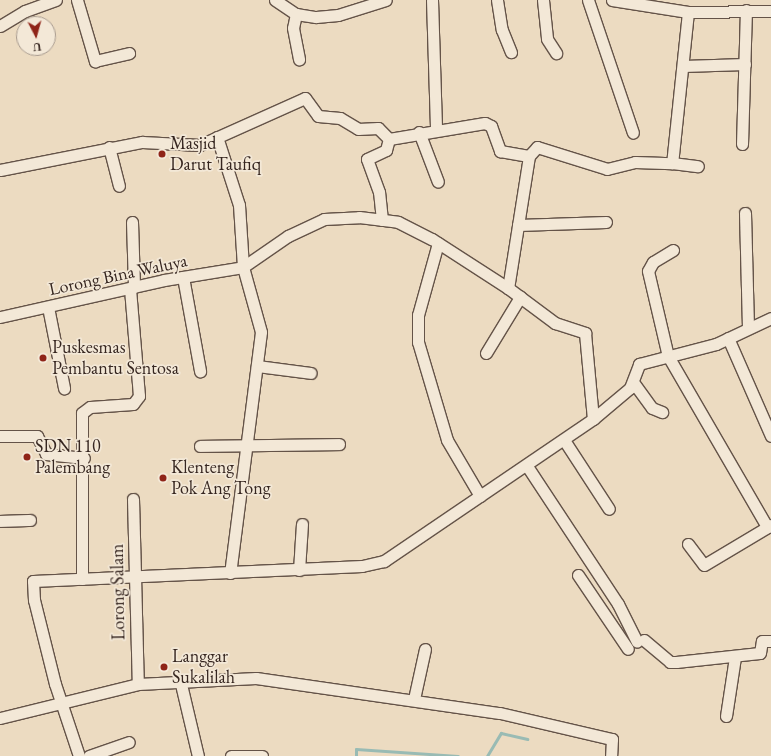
<!DOCTYPE html>
<html>
<head>
<meta charset="utf-8">
<style>
	body { margin:0 }
	#map { position:relative; width:771px; height:756px; overflow:hidden; background:#ecdbc1; font-family:"EB Garamond",serif }
	div>[style] { position:absolute }
	.stream>* { height:3px; margin:-1.5px; padding:0 1.5px; transform-origin:1.5px; border-radius:1.5px; background:#99bbb4 }
	.roads { filter:drop-shadow(1px 0 #645348) drop-shadow(-1px 0 #645348) drop-shadow(0 1px #645348) drop-shadow(0 -1px #645348) }
	.minor>* { height:11px; margin:-5.5px; padding:0 5.5px; transform-origin:5.5px; border-radius:5.5px; background:#f3e8d7 }
	.dots>* { width:11px; height:11px; translate:-50% -50%; box-sizing:border-box; border:2px solid #f3e8d7; border-radius:50% }
	span { translate:-50% -50%; white-space:nowrap; text-align:center; line-height:1.15; -webkit-text-stroke:3.5px #f3e8d7; paint-order:stroke }
	.poi-label { font-size:18px; color:#362620 }
	.left { translate:0 -50%; text-align:left }
	.street-label { font-size:18px; color:#362620 }
	.north { position:absolute; left:16px; top:16px; width:40px; height:40px; box-sizing:border-box; background:#f3e8d7; border:1px solid #a79a8e; border-radius:50%; rotate:174deg; font-size:11px; font-weight:700; line-height:16px; text-align:center; color:#362620 }
	.north::after { content:''; display:block; margin:auto; width:14px; height:18px; background:#8f2418; clip-path:polygon(50% 0,100% 100%,50% 72%,0 100%) }
</style>
</head>
<body>
<div id="map">
	<div class="stream">
		<i style="left:356px;top:756px;width:7px;rotate:-90deg"></i>
		<i style="left:356px;top:749px;width:102px;rotate:3.9deg"></i>
		<i style="left:487px;top:756px;width:27px;rotate:-59deg"></i>
		<i style="left:501px;top:733px;width:27px;rotate:13deg"></i>
	</div>
	<div class="roads">
		<div class="minor">
			<i style="left:77px;top:0;width:64px;rotate:73.6deg"></i>
			<i style="left:95px;top:61px;width:35px;rotate:-13deg"></i>
			<i style="left:275px;top:0;width:25px;rotate:34deg"></i>
			<i style="left:296px;top:14px;width:20px;rotate:9deg"></i>
			<i style="left:316px;top:17px;width:22px;rotate:-5deg"></i>
			<i style="left:338px;top:15px;width:50px;rotate:-17.4deg"></i>
			<i style="left:432px;top:0;width:129px;rotate:88.2deg"></i>
			<i style="left:497px;top:0;width:30px;rotate:81deg"></i>
			<i style="left:502px;top:30px;width:24px;rotate:68deg"></i>
			<i style="left:543px;top:0;width:39px;rotate:84deg"></i>
			<i style="left:547px;top:39px;width:17px;rotate:57deg"></i>
			<i style="left:588px;top:0;width:140px;rotate:71.3deg"></i>
			<i style="left:612px;top:0;width:77px;rotate:9deg"></i>
			<i style="left:688px;top:12px;width:83px;rotate:-0.7deg"></i>
			<i style="left:688px;top:12px;width:152px;rotate:96deg"></i>
			<i style="left:672px;top:163px;width:26px;rotate:7deg"></i>
			<i style="left:296px;top:14px;width:14px;rotate:102deg"></i>
			<i style="left:293px;top:28px;width:32px;rotate:79deg"></i>
			<i style="left:0;top:26px;width:29px;rotate:-31deg"></i>
			<i style="left:25px;top:11px;width:33px;rotate:-20deg"></i>
			<i style="left:683px;top:66px;width:62px;rotate:-1.8deg"></i>
			<i style="left:419px;top:132px;width:53px;rotate:69.2deg"></i>
			<i style="left:217px;top:137px;width:71px;rotate:72.1deg"></i>
			<i style="left:239px;top:205px;width:62px;rotate:86.3deg"></i>
			<i style="left:243px;top:267px;width:67px;rotate:74.5deg"></i>
			<i style="left:261px;top:332px;width:243px;rotate:97.3deg"></i>
			<i style="left:742px;top:144px;width:134px;rotate:-88.3deg"></i>
			<i style="left:109px;top:147px;width:40px;rotate:75.6deg"></i>
			<i style="left:529px;top:156px;width:12px;rotate:-48deg"></i>
			<i style="left:537px;top:147px;width:73px;rotate:17.4deg"></i>
			<i style="left:607px;top:169px;width:29px;rotate:-14deg"></i>
			<i style="left:635px;top:162px;width:37px;rotate:2deg"></i>
			<i style="left:0;top:170px;width:145px;rotate:-11.2deg"></i>
			<i style="left:142px;top:142px;width:58px;rotate:3deg"></i>
			<i style="left:200px;top:145px;width:115px;rotate:-24.1deg"></i>
			<i style="left:305px;top:98px;width:22px;rotate:54deg"></i>
			<i style="left:318px;top:116px;width:22px;rotate:5deg"></i>
			<i style="left:340px;top:118px;width:21px;rotate:31deg"></i>
			<i style="left:358px;top:129px;width:20px;rotate:-3deg"></i>
			<i style="left:378px;top:128px;width:16px;rotate:45deg"></i>
			<i style="left:389px;top:139px;width:97px;rotate:-9.5deg"></i>
			<i style="left:485px;top:123px;width:7px;rotate:27deg"></i>
			<i style="left:491px;top:126px;width:27px;rotate:70deg"></i>
			<i style="left:500px;top:151px;width:29px;rotate:10deg"></i>
			<i style="left:529px;top:156px;width:134px;rotate:99deg"></i>
			<i style="left:745px;top:213px;width:115px;rotate:88.5deg"></i>
			<i style="left:382px;top:220px;width:28px;rotate:-96deg"></i>
			<i style="left:379px;top:192px;width:35px;rotate:-110deg"></i>
			<i style="left:367px;top:159px;width:21px;rotate:-25deg"></i>
			<i style="left:386px;top:150px;width:11px;rotate:-75deg"></i>
			<i style="left:132px;top:222px;width:65px;rotate:88.2deg"></i>
			<i style="left:518px;top:225px;width:88px;rotate:-2deg"></i>
			<i style="left:438px;top:243px;width:75px;rotate:105.5deg"></i>
			<i style="left:418px;top:315px;width:27px;rotate:90deg"></i>
			<i style="left:418px;top:342px;width:102px;rotate:73.5deg"></i>
			<i style="left:447px;top:440px;width:65px;rotate:59.5deg"></i>
			<i style="left:673px;top:250px;width:23px;rotate:149deg"></i>
			<i style="left:653px;top:262px;width:10px;rotate:119deg"></i>
			<i style="left:648px;top:271px;width:87px;rotate:76.8deg"></i>
			<i style="left:668px;top:356px;width:198px;rotate:59.9deg"></i>
			<i style="left:183px;top:277px;width:96px;rotate:79.7deg"></i>
			<i style="left:48px;top:307px;width:83px;rotate:78.8deg"></i>
			<i style="left:0;top:317px;width:168px;rotate:-12.7deg"></i>
			<i style="left:164px;top:280px;width:80px;rotate:-9.3deg"></i>
			<i style="left:243px;top:267px;width:55px;rotate:-34.6deg"></i>
			<i style="left:288px;top:236px;width:40px;rotate:-25deg"></i>
			<i style="left:324px;top:219px;width:35px;rotate:-3deg"></i>
			<i style="left:359px;top:217px;width:39px;rotate:7deg"></i>
			<i style="left:398px;top:222px;width:38px;rotate:27deg"></i>
			<i style="left:432px;top:239px;width:90px;rotate:32.8deg"></i>
			<i style="left:508px;top:288px;width:59px;rotate:36.7deg"></i>
			<i style="left:555px;top:323px;width:32px;rotate:18deg"></i>
			<i style="left:585px;top:333px;width:86px;rotate:84.7deg"></i>
			<i style="left:728px;top:338px;width:107px;rotate:66.3deg"></i>
			<i style="left:486px;top:353px;width:66px;rotate:-58.7deg"></i>
			<i style="left:257px;top:366px;width:54px;rotate:7.4deg"></i>
			<i style="left:633px;top:382px;width:32px;rotate:54deg"></i>
			<i style="left:652px;top:408px;width:11px;rotate:22deg"></i>
			<i style="left:0;top:436px;width:37px"></i>
			<i style="left:37px;top:436px;width:20px;rotate:63deg"></i>
			<i style="left:46px;top:454px;width:38px;rotate:6deg"></i>
			<i style="left:564px;top:440px;width:82px;rotate:56.9deg"></i>
			<i style="left:200px;top:446px;width:139px;rotate:-0.8deg"></i>
			<i style="left:527px;top:466px;width:165px;rotate:56.6deg"></i>
			<i style="left:618px;top:604px;width:42px;rotate:63.4deg"></i>
			<i style="left:133px;top:499px;width:185px;rotate:88.5deg"></i>
			<i style="left:0;top:521px;width:30px;rotate:-2deg"></i>
			<i style="left:688px;top:544px;width:26px;rotate:53deg"></i>
			<i style="left:704px;top:565px;width:78px;rotate:-30.8deg"></i>
			<i style="left:299px;top:570px;width:46px;rotate:-86.3deg"></i>
			<i style="left:578px;top:575px;width:89px;rotate:56deg"></i>
			<i style="left:82px;top:579px;width:166px;rotate:-90deg"></i>
			<i style="left:82px;top:413px;width:10px;rotate:-37deg"></i>
			<i style="left:90px;top:407px;width:43px;rotate:-4deg"></i>
			<i style="left:133px;top:404px;width:10px;rotate:-53deg"></i>
			<i style="left:139px;top:396px;width:107px;rotate:-94.8deg"></i>
			<i style="left:644px;top:640px;width:34px;rotate:40deg"></i>
			<i style="left:670px;top:662px;width:6px"></i>
			<i style="left:676px;top:662px;width:84px;rotate:-6.1deg"></i>
			<i style="left:760px;top:653px;width:12px;rotate:-81deg"></i>
			<i style="left:762px;top:641px;width:9px"></i>
			<i style="left:180px;top:680px;width:78px;rotate:76.7deg"></i>
			<i style="left:414px;top:699px;width:51px;rotate:-77.6deg"></i>
			<i style="left:726px;top:716px;width:60px;rotate:-81.3deg"></i>
			<i style="left:0;top:718px;width:142px;rotate:-13.8deg"></i>
			<i style="left:138px;top:684px;width:118px;rotate:-2.9deg"></i>
			<i style="left:256px;top:678px;width:246px;rotate:8.2deg"></i>
			<i style="left:500px;top:713px;width:115px;rotate:13.1deg"></i>
			<i style="left:612px;top:739px;width:17px;rotate:93deg"></i>
			<i style="left:79px;top:756px;width:76px;rotate:-108.4deg"></i>
			<i style="left:55px;top:684px;width:87px;rotate:-104deg"></i>
			<i style="left:34px;top:600px;width:19px;rotate:-93deg"></i>
			<i style="left:33px;top:581px;width:329px;rotate:-2.6deg"></i>
			<i style="left:362px;top:566px;width:23px;rotate:-13deg"></i>
			<i style="left:384px;top:561px;width:253px;rotate:-34.2deg"></i>
			<i style="left:593px;top:419px;width:48px;rotate:-40deg"></i>
			<i style="left:630px;top:388px;width:26px;rotate:-69deg"></i>
			<i style="left:639px;top:364px;width:80px;rotate:-14.6deg"></i>
			<i style="left:716px;top:344px;width:61px;rotate:-25.3deg"></i>
			<i style="left:89px;top:756px;width:42px;rotate:-19.3deg"></i>
			<i style="left:231px;top:756px;width:31px"></i>
		</div>
	</div>
	<div class="dots">
		<i style="left:162px;top:154px;background:#8f2418"></i>
		<i style="left:43px;top:358px;background:#8f2418"></i>
		<i style="left:27px;top:457px;background:#8f2418"></i>
		<i style="left:163px;top:478px;background:#8f2418"></i>
		<i style="left:164px;top:667px;background:#8f2418"></i>
	</div>
	<div class="poi-label">
		<span class="left" style="left:170px;top:154px">Masjid<br>Darut Taufiq</span>
		<span class="left" style="left:52px;top:358px">Puskesmas<br>Pembantu Sentosa</span>
		<span class="left" style="left:35px;top:457px">SDN 110<br>Palembang</span>
		<span class="left" style="left:171px;top:478px">Klenteng<br>Pok Ang Tong</span>
		<span class="left" style="left:172px;top:667px">Langgar<br>Sukalilah</span>
	</div>
	<div class="street-label">
		<span style="left:118px;top:275px;rotate:-12deg">Lorong Bina Waluya</span>
		<span style="left:118px;top:592px;rotate:-91deg">Lorong Salam</span>
	</div>
	<div class="north">U</div>
</div>
</body>
</html>
